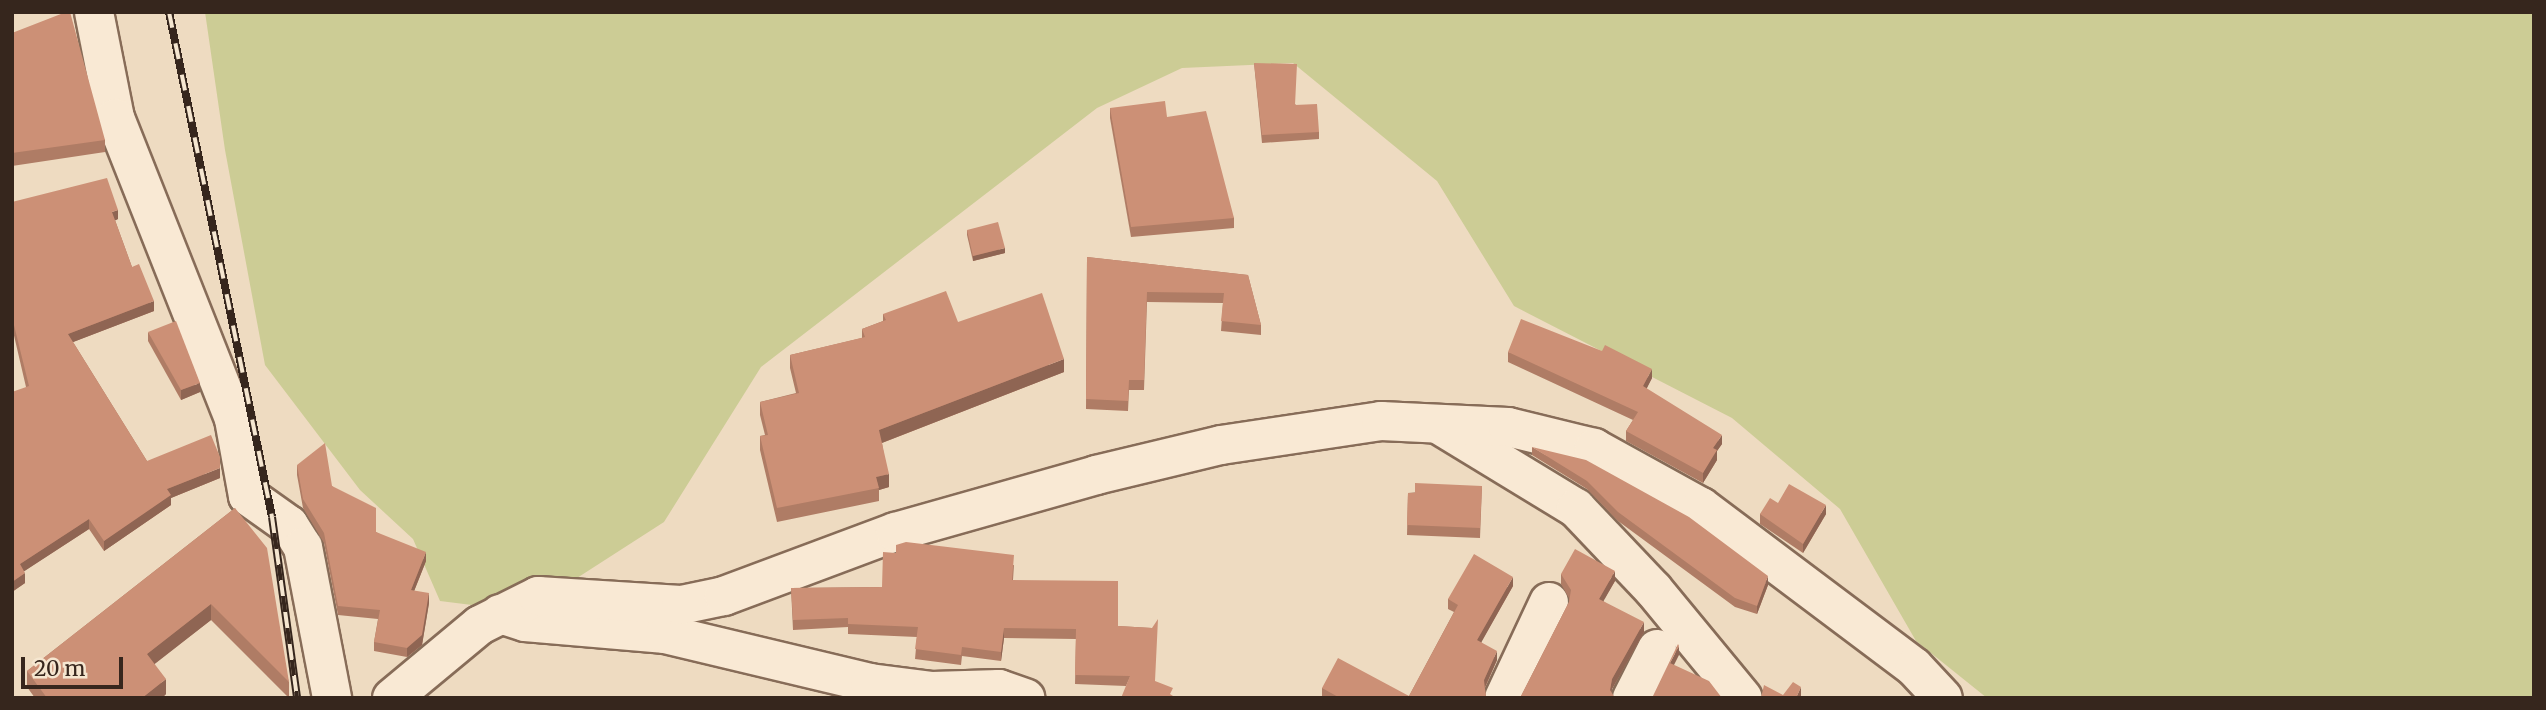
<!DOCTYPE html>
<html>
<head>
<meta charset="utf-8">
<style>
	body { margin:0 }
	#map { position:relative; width:2546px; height:710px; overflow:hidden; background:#eedbc1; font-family:Merriweather,serif }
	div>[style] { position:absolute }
	.green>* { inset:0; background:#cccc95 }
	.roads { filter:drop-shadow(2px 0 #876c58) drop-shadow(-2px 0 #876c58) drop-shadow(0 2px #876c58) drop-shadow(0 -2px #876c58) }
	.minor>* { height:38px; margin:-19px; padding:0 19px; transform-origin:19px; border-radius:19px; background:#f9e9d4 }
	.rail>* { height:8px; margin-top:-4px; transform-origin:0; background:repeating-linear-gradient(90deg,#f5e6d0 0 16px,#36261d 0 32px); box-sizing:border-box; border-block:2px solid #36261d }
	.wall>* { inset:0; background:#af7c65 }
	.shaded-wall>* { inset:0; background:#8f6553 }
	.building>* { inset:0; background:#cc9076 }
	span { translate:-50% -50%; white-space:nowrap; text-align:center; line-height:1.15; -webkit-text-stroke:5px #f5e6d0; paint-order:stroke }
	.frame { position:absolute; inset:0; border:14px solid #36261d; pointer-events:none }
	.scale { position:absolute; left:21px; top:657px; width:102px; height:32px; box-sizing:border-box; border:4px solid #36261d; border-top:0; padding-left:9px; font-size:21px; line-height:24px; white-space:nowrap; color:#36261d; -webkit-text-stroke:5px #f5e6d0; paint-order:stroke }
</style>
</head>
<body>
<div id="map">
	<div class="green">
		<i style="clip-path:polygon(205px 12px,2534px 12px,2534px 698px,1987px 698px,1916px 641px,1840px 509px,1732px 418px,1514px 306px,1437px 181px,1293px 63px,1182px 68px,1097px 108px,761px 367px,664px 522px,577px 578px,472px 605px,440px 601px,413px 539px,360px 490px,265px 365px,225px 150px)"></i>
	</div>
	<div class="roads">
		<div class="minor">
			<i style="left:94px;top:12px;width:108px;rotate:78.8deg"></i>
			<i style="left:115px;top:118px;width:324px;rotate:68.4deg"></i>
			<i style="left:234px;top:419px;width:78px;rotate:79.7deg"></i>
			<i style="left:248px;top:496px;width:50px;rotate:35.3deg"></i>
			<i style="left:289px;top:525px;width:26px;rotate:58deg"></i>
			<i style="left:303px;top:547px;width:154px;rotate:79.1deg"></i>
			<i style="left:1441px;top:426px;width:158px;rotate:31.3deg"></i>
			<i style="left:1576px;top:508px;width:112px;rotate:46.5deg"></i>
			<i style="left:1653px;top:589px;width:141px;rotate:50.5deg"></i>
			<i style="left:500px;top:614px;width:26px;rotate:18deg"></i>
			<i style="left:525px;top:622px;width:141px;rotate:4.9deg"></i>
			<i style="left:665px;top:634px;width:211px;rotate:13.4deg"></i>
			<i style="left:870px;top:683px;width:63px;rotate:7.4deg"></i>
			<i style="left:932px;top:691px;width:67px;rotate:-1.7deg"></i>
			<i style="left:999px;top:689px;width:28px;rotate:19deg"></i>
			<i style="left:392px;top:698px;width:114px;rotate:-39.7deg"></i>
			<i style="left:480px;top:625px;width:65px;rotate:-26.6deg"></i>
			<i style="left:538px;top:596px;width:143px;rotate:3.6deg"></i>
			<i style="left:681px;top:605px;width:44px;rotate:-11.8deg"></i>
			<i style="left:724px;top:596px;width:183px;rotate:-20.5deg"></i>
			<i style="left:895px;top:532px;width:209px;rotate:-15.8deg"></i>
			<i style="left:1096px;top:475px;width:129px;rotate:-13.5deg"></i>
			<i style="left:1221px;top:445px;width:162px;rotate:-8.5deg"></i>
			<i style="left:1381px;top:421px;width:127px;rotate:2.7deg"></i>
			<i style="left:1508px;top:427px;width:89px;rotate:13.7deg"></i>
			<i style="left:1594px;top:448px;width:122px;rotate:28.9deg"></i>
			<i style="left:1701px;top:507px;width:266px;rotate:36.9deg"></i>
			<i style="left:1914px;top:667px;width:42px;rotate:46.9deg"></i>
			<i style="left:1504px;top:698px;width:106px;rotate:-64.9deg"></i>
			<i style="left:1632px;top:698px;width:55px;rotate:-63deg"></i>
		</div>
	</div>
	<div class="rail">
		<i style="left:169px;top:12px;width:515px;rotate:78.47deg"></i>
		<i style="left:272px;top:517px;width:183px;rotate:82.1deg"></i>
	</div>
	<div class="wall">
		<i style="clip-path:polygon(12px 33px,105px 140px,105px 152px,12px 166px)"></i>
		<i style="clip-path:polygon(1254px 63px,1296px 105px,1319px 132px,1319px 139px,1262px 143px)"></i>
		<i style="clip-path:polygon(1110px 108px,1167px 117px,1234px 218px,1234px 228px,1131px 237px,1110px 118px)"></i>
		<i style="clip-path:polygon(12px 202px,118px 219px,115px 220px,132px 267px,154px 311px,73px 342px,147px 461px,220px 478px,171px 498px,171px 505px,104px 551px,89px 529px,24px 571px,25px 583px,12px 592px,26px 387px,12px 327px)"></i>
		<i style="clip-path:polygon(967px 230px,1005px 253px,973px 261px,967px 235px)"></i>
		<i style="clip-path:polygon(1087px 257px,1248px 275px,1261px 325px,1261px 335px,1221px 331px,1223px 303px,1147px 302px,1144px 390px,1129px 390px,1128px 411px,1086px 409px)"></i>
		<i style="clip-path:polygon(883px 314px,958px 322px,1064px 372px,882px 443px,889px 487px,879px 490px,879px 501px,777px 522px,760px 450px,760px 436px,765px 435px,760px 415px,760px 402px,796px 393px,790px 368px,790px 355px,862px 338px,862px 329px,883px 321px)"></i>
		<i style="clip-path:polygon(148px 332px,200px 392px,181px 400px,148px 341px)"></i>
		<i style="clip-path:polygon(1508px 352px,1652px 378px,1646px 389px,1722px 444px,1717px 451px,1717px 460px,1703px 483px,1626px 441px,1626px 431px,1633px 420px,1508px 362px)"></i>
		<i style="clip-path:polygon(1532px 447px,1768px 585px,1757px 614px,1735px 607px,1618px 521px,1587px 489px,1532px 455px)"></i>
		<i style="clip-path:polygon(297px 465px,332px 486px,376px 532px,426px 561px,414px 591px,429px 603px,422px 645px,407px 657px,374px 651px,374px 642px,378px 619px,338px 615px,324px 543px,303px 508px,297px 475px)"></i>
		<i style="clip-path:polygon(1482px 486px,1480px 538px,1407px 535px,1408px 493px)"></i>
		<i style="clip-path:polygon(1778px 503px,1826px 514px,1803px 553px,1760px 524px,1760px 514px)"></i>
		<i style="clip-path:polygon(235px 508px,289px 682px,289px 698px,211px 620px,154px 664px,166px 694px,162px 698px,35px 698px,27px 687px,27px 671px)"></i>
		<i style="clip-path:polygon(1014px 565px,1013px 580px,1118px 626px,1152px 628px,1126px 686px,1075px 684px,1076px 639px,1004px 638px,1001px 661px,962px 656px,961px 665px,915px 659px,917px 637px,848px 634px,848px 627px,793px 630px,791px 588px,882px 587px)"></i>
		<i style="clip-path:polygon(1561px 574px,1615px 581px,1603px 601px,1644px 632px,1612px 689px,1612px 692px,1520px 698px,1569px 602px,1569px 598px,1561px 584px)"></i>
		<i style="clip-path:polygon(1513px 586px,1481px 642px,1497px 660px,1485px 688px,1486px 698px,1322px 697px,1322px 688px,1409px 696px,1454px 612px,1448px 609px,1448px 599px)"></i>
	</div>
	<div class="shaded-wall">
		<i style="clip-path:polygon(118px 210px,118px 219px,112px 222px,112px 212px)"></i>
		<i style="clip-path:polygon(1005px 248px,1005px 253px,973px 261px,973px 256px)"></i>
		<i style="clip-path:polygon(154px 301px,154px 311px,68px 344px,68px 334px)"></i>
		<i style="clip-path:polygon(1064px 359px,1064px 372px,879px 444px,879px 430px)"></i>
		<i style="clip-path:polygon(1652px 369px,1652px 378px,1643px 396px,1643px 386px)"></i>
		<i style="clip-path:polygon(200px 383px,200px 392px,181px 400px,181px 390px)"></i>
		<i style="clip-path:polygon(1722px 435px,1722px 444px,1717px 451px,1717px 460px,1703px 483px,1703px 473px,1713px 448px)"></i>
		<i style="clip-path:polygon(220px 468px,220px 478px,171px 498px,171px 505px,104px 551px,104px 541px,167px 489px)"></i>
		<i style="clip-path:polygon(889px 474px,889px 487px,879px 490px,876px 477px)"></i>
		<i style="clip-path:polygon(1826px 505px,1826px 514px,1803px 553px,1803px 544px)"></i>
		<i style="clip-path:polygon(89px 519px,89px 529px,20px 574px,20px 564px)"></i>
		<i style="clip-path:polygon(426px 552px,426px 561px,411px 599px,411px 590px)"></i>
		<i style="clip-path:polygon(1615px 571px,1615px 581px,1599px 609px,1599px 599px)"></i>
		<i style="clip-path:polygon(25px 573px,25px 583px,12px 592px,12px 582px)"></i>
		<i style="clip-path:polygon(1768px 576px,1768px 585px,1757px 614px,1757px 606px)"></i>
		<i style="clip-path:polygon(1513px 577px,1513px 586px,1477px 650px,1477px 640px)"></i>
		<i style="clip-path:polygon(429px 593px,429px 603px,422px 645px,407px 657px,407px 648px)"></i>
		<i style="clip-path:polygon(211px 604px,211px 620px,147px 670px,147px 654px)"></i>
		<i style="clip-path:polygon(1644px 622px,1644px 632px,1612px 689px,1611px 698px,1610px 690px,1612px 679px)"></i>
		<i style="clip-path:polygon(1004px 628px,1004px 638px,1001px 661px,1001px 652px)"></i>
		<i style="clip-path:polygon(1679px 646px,1679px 655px,1670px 673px,1670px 663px)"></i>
		<i style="clip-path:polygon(1497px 651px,1497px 660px,1484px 689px,1484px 680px)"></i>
		<i style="clip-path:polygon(166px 679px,166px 694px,162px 698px,142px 698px)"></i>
		<i style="clip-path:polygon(1801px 687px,1801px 698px,1796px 698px)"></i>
	</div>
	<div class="building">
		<i style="clip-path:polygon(66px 12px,70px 12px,105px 140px,12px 153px,12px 89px,14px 88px,12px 83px,12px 33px)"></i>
		<i style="clip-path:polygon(1254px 63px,1297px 64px,1295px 105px,1317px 104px,1319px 132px,1262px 135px)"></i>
		<i style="clip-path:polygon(1165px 101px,1167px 117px,1206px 111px,1234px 218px,1131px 227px,1110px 108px)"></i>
		<i style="clip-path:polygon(107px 178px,118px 210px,112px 212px,132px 267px,139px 264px,154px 301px,68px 334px,147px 461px,211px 435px,220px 457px,220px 468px,167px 489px,171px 495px,104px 541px,89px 519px,20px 564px,25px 573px,12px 582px,12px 392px,29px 386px,12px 317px,12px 202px)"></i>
		<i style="clip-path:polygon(998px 222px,1005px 248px,973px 256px,967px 230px)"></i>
		<i style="clip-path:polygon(1087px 257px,1248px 275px,1261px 325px,1221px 321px,1224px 293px,1147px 292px,1144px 380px,1129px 380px,1128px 401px,1086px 399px)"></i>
		<i style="clip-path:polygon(946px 291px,958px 322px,1042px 293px,1064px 359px,879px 430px,889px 474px,876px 477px,879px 488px,777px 508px,760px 436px,768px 435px,760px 402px,799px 393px,790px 355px,865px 337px,862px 329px,886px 320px,883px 314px)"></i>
		<i style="clip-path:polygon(1521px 319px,1602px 351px,1605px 345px,1652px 369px,1643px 386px,1722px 435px,1713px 448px,1717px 450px,1703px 473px,1626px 431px,1638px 412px,1508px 352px)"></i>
		<i style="clip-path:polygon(176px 321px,200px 383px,181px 390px,148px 332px)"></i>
		<i style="clip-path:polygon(325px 443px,332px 486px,376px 508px,376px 532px,426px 552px,411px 590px,429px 593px,422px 635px,407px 648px,374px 642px,380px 610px,338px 606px,324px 533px,303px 499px,297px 465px)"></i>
		<i style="clip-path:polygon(1532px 447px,1586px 460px,1689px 517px,1768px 576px,1757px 606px,1735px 598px,1618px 512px,1587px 481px)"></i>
		<i style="clip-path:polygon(1415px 483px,1482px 486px,1480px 528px,1407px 525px,1408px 493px,1415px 493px)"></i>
		<i style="clip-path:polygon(1789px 484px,1826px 505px,1803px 544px,1760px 514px,1770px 498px,1778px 503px)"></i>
		<i style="clip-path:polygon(235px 508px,267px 548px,289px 682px,211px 604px,147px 654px,166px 679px,142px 698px,47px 698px,27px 671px)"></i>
		<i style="clip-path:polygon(906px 542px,1014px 555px,1012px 580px,1118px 581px,1118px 626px,1152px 628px,1158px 619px,1155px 681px,1173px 688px,1170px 694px,1176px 698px,1121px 698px,1130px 676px,1075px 675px,1076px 629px,1004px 628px,1001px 652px,962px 647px,961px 655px,915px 649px,918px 627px,848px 624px,848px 618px,793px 620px,791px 588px,882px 587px,883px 552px,896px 553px,896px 545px)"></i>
		<i style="clip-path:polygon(1575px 549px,1615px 571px,1599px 599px,1644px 622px,1612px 679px,1610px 690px,1615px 698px,1520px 698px,1569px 602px,1571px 590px,1561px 574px)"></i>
		<i style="clip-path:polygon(1474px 554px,1513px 577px,1477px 640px,1497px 651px,1484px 680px,1486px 698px,1340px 698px,1322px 688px,1338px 658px,1409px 696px,1458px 605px,1448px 599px)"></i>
		<i style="clip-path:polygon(1678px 644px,1679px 646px,1670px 663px,1709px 681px,1722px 698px,1652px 698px)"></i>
		<i style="clip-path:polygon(1793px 682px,1801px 687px,1796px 698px,1761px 698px,1764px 685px,1783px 695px)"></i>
	</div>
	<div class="frame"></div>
	<div class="scale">20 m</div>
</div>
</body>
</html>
